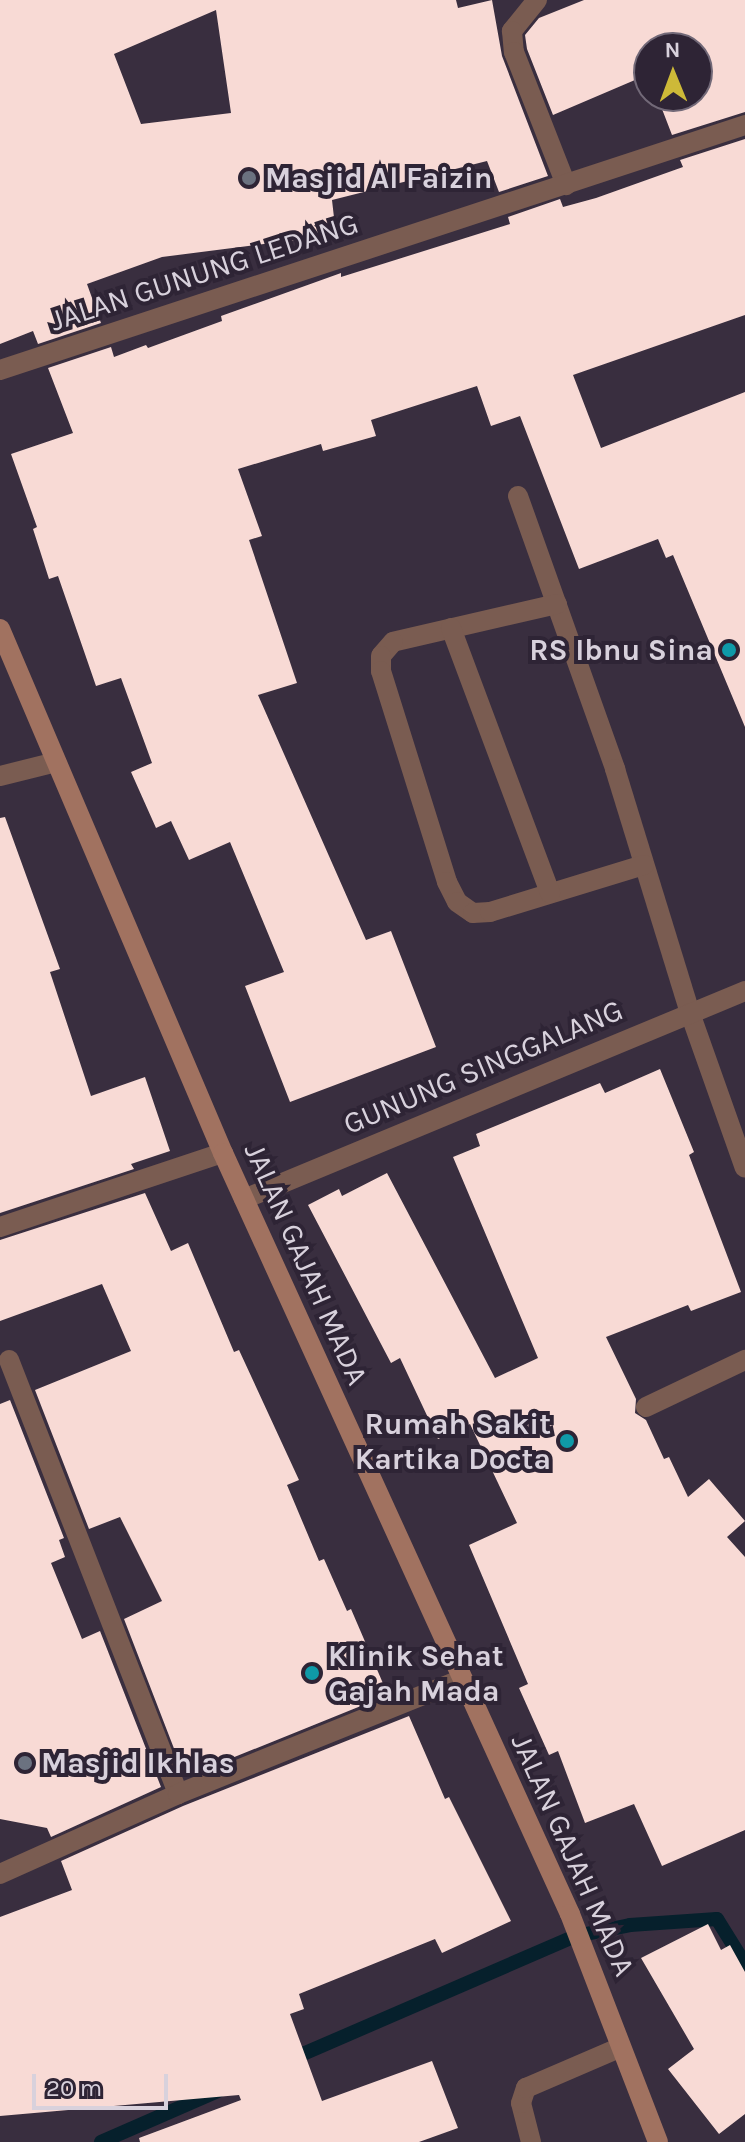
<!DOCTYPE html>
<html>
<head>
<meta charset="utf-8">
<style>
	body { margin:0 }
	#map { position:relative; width:745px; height:2142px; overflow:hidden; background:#392e3f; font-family:Karla,sans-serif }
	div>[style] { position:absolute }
	.stream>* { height:14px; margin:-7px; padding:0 7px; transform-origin:7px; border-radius:7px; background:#06202c }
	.building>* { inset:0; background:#f8dad5 }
	.service>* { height:20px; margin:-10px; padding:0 10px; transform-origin:10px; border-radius:10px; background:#7a5c51 }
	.minor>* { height:20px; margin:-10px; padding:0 10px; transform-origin:10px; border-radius:10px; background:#7a5c51 }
	.secondary>* { height:20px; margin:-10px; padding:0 10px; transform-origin:10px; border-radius:10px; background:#a17260 }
	.dots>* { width:22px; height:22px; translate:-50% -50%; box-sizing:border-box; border:4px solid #2e2435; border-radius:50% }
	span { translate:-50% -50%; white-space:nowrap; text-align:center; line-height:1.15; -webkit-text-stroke:8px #2e2435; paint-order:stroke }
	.poi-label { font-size:30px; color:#d8d1dc; font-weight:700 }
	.left { translate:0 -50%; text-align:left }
	.right { translate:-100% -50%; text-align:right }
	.street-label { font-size:30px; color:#d8d1dc }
	.north { position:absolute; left:633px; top:32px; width:80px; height:80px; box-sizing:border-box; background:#2e2435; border:2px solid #726978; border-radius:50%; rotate:359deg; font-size:22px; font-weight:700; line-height:32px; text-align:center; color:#d8d1dc }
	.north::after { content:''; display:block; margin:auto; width:28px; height:36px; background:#cdb938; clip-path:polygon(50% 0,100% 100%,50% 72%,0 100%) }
	.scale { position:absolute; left:32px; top:2074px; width:136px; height:36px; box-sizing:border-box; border:4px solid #d8d1dc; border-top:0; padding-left:10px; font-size:24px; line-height:28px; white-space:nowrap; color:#d8d1dc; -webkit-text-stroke:6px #2e2435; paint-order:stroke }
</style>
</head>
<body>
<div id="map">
	<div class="stream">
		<i style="left:289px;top:2060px;width:313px;rotate:-23.4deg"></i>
		<i style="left:576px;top:1936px;width:55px;rotate:-11.5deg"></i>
		<i style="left:630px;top:1925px;width:87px;rotate:-3.9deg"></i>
		<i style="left:717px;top:1919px;width:53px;rotate:58.1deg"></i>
		<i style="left:101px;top:2142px;width:128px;rotate:-23.6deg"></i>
	</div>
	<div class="building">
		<i style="clip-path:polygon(evenodd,0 0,456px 0,458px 8px,492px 0,502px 56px,548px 176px,499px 192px,487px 161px,332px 200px,336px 235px,162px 257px,87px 284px,101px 323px,38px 344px,33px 331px,0 344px,0 0,216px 10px,231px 113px,141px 124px,114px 54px,216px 10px)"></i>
		<i style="clip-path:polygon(584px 0,745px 0,745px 112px,672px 135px,657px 96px,697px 96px,697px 48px,649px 48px,649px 74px,553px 115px,527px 49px,525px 35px,539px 18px)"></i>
		<i style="clip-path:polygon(745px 139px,745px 315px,573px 375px,601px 448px,745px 392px,745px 727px,673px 555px,666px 558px,658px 539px,579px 569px,520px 416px,491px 426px,477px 386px,371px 420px,376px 436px,323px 451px,321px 444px,238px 469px,262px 536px,249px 540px,297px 683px,258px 695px,366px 940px,391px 931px,436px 1047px,290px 1102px,245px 986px,284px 972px,230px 842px,189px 860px,171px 821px,156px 828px,131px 772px,152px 763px,121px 678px,96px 686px,58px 576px,49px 579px,33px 529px,37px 527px,11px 454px,73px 433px,48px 368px,111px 347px,114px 357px,146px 345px,148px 348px,222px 321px,221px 316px,341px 273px,341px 277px,510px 224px,508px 217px,560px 199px,563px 207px,596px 198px,683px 167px,680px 160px)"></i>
		<i style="clip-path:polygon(5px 817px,60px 969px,50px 972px,91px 1096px,145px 1077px,170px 1151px,131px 1164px,134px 1169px,0 1213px,0 818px)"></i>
		<i style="clip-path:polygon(660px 1069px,694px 1152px,689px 1155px,741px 1292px,691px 1311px,688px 1305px,606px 1337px,636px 1399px,635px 1413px,646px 1420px,664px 1459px,669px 1457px,688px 1497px,709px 1479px,745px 1521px,727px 1537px,745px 1557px,745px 1830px,662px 1866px,634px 1804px,585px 1823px,558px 1751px,549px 1755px,519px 1688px,528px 1684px,469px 1545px,517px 1523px,470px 1424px,438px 1439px,400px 1358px,391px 1363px,308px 1205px,339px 1189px,342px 1196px,387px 1173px,495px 1378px,538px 1358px,453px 1157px,480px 1146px,476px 1134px,600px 1083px,605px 1093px)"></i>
		<i style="clip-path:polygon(145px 1193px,171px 1251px,188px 1243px,234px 1352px,239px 1350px,299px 1480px,287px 1485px,319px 1561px,324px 1559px,347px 1611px,351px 1609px,388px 1695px,185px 1777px,124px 1619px,162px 1601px,120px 1517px,89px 1529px,35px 1390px,131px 1351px,102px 1284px,0 1321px,0 1240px)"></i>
		<i style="clip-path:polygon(10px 1400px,64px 1538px,59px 1540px,65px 1557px,51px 1563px,82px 1639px,100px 1631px,161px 1787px,51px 1837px,47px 1828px,0 1819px,0 1404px)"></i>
		<i style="clip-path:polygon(409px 1716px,445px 1799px,449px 1797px,511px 1921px,442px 1953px,435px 1939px,299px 1994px,304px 2009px,290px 2014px,322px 2101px,432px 2061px,458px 2128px,419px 2142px,140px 2142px,139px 2138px,241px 2100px,239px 2095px,0 2116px,0 1917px,72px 1890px,61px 1861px,183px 1806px)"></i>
		<i style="clip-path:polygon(708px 1924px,721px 1950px,730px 1945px,745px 1972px,745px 2114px,719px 2134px,668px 2069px,694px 2049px,641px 1958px)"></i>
	</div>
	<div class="service">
		<i style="left:518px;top:496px;width:290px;rotate:70.4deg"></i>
		<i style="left:615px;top:769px;width:255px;rotate:72.9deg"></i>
		<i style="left:557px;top:604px;width:168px;rotate:167deg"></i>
		<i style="left:393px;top:642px;width:18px;rotate:131deg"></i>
		<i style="left:381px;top:656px;width:15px;rotate:90deg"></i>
		<i style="left:381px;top:671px;width:221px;rotate:72.6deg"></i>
		<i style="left:447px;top:882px;width:22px;rotate:63deg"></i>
		<i style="left:457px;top:902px;width:19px;rotate:35deg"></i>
		<i style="left:473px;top:913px;width:17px;rotate:-3deg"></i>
		<i style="left:490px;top:912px;width:161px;rotate:-17deg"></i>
		<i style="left:451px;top:628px;width:283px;rotate:69.5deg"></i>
		<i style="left:531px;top:2142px;width:40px;rotate:-104.4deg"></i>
		<i style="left:521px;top:2103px;width:16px;rotate:-72deg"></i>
		<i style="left:526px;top:2088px;width:103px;rotate:-23.3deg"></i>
	</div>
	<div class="minor">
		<i style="left:537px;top:0;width:40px;rotate:129deg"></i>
		<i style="left:512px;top:31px;width:21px;rotate:85deg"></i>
		<i style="left:514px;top:52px;width:143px;rotate:68.6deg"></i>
		<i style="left:0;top:370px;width:784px;rotate:-18.2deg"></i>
		<i style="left:0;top:776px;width:58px;rotate:-14deg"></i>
		<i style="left:690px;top:1013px;width:164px;rotate:70.5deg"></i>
		<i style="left:244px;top:1199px;width:542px;rotate:-22.55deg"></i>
		<i style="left:0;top:1227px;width:235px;rotate:-18.4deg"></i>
		<i style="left:9px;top:1360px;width:466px;rotate:68.7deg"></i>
		<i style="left:646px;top:1407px;width:110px;rotate:-25.4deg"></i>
		<i style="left:0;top:1874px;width:195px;rotate:-24.2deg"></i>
		<i style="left:178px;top:1794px;width:306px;rotate:-22deg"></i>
	</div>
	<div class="secondary">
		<i style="left:0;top:629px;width:569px;rotate:66.95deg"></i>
		<i style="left:223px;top:1153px;width:836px;rotate:65.49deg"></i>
		<i style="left:570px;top:1914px;width:244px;rotate:68.9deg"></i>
	</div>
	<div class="dots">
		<i style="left:249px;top:178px;background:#6b7280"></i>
		<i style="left:729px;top:650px;background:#0f9aa8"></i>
		<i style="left:567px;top:1441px;background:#0f9aa8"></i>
		<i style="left:312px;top:1673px;background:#0f9aa8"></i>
		<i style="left:25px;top:1763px;background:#6b7280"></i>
	</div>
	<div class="poi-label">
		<span class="left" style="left:265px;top:178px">Masjid Al Faizin</span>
		<span class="right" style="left:713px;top:650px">RS Ibnu Sina</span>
		<span class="right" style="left:551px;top:1441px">Rumah Sakit<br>Kartika Docta</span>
		<span class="left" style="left:328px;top:1673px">Klinik Sehat<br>Gajah Mada</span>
		<span class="left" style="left:41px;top:1763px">Masjid Ikhlas</span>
	</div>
	<div class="street-label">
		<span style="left:204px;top:272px;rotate:-18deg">JALAN GUNUNG LEDANG</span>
		<span style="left:483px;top:1067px;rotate:-23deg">GUNUNG SINGGALANG</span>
		<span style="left:306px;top:1264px;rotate:66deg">JALAN GAJAH MADA</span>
		<span style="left:573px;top:1855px;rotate:66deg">JALAN GAJAH MADA</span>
	</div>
	<div class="north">N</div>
	<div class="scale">20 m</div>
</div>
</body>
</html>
